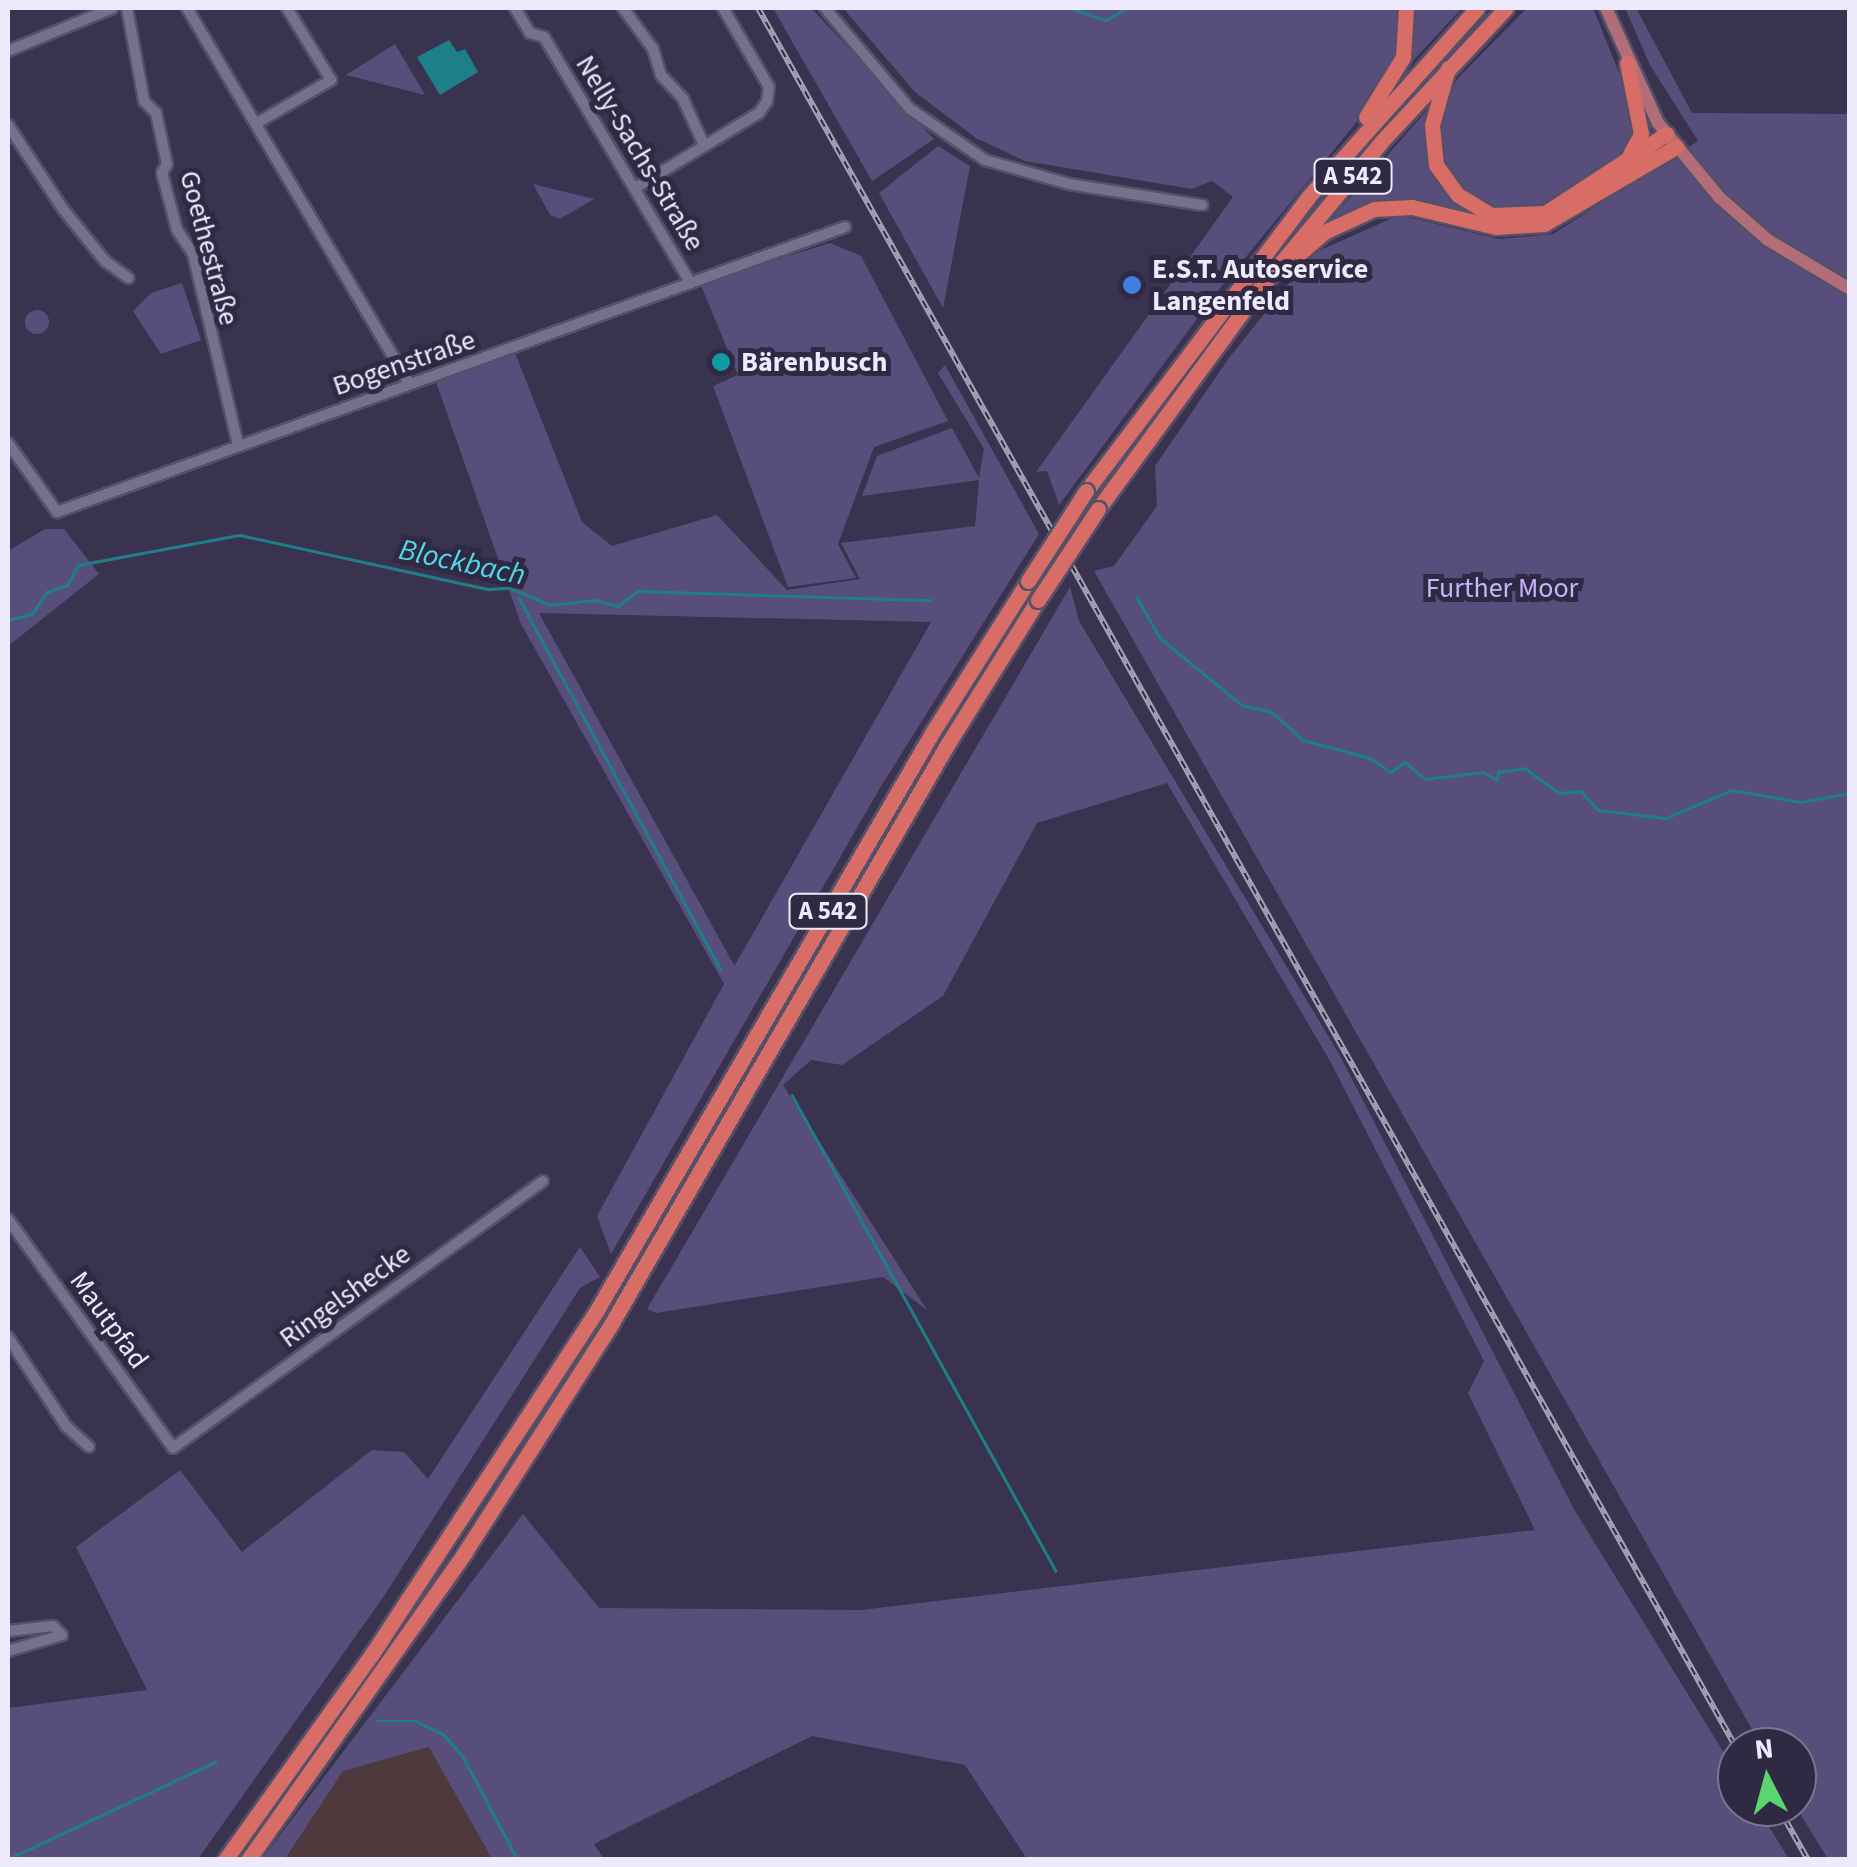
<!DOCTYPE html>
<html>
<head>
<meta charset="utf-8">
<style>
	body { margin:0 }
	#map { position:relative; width:1857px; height:1867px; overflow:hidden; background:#39334f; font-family:"Source Sans 3",sans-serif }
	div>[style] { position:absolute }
	.commercial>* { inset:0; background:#4e393d }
	.green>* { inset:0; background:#584e7b }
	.round { border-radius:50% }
	.water>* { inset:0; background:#1d8089 }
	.stream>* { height:2.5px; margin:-1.25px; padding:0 1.25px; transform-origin:1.25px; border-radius:1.25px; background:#1d8089 }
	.roads { filter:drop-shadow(2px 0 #555068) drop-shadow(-2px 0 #555068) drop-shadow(0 2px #555068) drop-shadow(0 -2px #555068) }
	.minor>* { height:10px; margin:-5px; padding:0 5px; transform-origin:5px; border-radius:5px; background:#76708f }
	.major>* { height:12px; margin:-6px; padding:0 6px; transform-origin:6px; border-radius:6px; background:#b16e78 }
	.highway>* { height:15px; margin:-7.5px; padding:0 7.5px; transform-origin:7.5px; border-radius:7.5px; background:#d86d68 }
	.rail>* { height:6px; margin-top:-3px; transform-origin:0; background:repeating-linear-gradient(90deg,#2f2944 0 8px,#a7a3b8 0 16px); box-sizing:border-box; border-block:2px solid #a7a3b8 }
	.bridges { filter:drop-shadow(2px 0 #555068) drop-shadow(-2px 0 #555068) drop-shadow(0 2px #555068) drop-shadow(0 -2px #555068) }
	.highway-bridge>* { height:15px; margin:-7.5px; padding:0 7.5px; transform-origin:7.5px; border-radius:7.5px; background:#d86d68 }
	.dots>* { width:28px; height:28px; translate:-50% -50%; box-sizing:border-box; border:5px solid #2f2944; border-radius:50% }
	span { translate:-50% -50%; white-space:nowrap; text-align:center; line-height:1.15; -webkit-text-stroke:10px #2f2944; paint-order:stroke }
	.shield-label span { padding:2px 8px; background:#2f2944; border:2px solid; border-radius:8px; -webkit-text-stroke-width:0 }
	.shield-label { font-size:25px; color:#edeafc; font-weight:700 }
	.street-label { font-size:28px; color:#edeafc }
	.poi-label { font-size:28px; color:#edeafc; font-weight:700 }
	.left { translate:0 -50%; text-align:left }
	.park-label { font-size:28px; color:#c4b6f8 }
	.water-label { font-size:30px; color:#52d8e6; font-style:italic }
	.frame { position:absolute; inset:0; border:10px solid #edeafc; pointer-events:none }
	.north { position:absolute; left:1717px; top:1727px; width:100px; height:100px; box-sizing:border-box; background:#2f2944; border:2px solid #7b768e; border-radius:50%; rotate:354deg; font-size:28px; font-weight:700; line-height:40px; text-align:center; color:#edeafc }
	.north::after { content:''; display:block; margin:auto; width:35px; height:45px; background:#5ad56f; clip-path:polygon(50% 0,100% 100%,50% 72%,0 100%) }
</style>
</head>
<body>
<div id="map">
	<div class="commercial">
		<i style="clip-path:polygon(429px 1747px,492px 1859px,285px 1860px,342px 1771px)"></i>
	</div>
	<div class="green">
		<i style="clip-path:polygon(773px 8px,811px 8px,934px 139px,872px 181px)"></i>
		<i style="clip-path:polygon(843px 8px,1401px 8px,1403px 41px,1383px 90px,1217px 292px,1059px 505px,1047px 471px,1036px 472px,1233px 197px,1212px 181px,1192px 189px,1025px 161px,976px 138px,915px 92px)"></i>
		<i style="clip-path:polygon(1411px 8px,1462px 8px,1409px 65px,1415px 25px)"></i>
		<i style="clip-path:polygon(1527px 8px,1593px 8px,1626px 90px,1634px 136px,1604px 171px,1535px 210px,1489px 209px,1470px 200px,1439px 158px,1439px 115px,1458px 78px)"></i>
		<i style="clip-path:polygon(1625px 8px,1636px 8px,1692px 113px,1849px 114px,1849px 1859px,1828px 1859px,1796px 1807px,1797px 1747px,1762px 1747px,1094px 571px,1114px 566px,1157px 506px,1155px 466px,1229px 358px,1312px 254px,1399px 215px,1499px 239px,1553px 234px,1698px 141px,1650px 65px)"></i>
		<i style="clip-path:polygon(395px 44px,425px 95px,346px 75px)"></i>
		<i style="clip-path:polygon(1429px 108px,1426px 147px,1432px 171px,1469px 215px,1428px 202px,1393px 201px,1333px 217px)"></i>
		<i style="clip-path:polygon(938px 146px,970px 166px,943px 308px,879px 193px)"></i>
		<i style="clip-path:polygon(533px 184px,594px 199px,560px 219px,550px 215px)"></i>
		<i style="clip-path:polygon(830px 243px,861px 256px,948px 421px,874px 447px,838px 544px,856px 578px,788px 587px,713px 386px,738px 375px,700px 283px)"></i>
		<i style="clip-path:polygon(182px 283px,201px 340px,161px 354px,133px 311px,151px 293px)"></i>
		<i class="round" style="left:25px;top:310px;width:24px;height:24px"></i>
		<i style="clip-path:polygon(evenodd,515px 353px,582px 522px,612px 546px,717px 515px,787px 590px,860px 579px,841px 543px,975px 526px,979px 480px,862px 496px,877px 456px,952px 428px,979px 478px,984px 449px,938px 373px,945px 365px,1039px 534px,880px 788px,611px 1254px,597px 1216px,724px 984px,521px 624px,436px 382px,515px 353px,539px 613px,931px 622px,735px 965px,734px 965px,539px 613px)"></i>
		<i style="clip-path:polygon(45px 529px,64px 529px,99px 574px,8px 646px,8px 551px)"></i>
		<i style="clip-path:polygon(1070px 587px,1079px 621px,1339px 1054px,1575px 1511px,1737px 1774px,1737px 1807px,1757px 1807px,1789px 1859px,1027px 1859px,965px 1765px,812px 1736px,594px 1844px,604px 1859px,492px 1859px,429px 1747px,343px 1771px,285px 1859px,262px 1859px,523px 1514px,599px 1608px,861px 1610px,1535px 1530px,1468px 1393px,1484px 1361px,1330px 1061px,1167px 783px,1037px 823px,943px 996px,842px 1065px,811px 1060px,783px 1085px,927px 1310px,883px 1277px,656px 1313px,647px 1309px)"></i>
		<i style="clip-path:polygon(580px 1247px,600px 1277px,580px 1288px,384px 1596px,198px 1859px,8px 1859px,8px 1708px,147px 1690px,76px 1547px,180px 1470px,242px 1552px,372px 1450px,404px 1452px,428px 1479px)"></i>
	</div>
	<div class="water">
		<i style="clip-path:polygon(449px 40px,457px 52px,465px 49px,478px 72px,440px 95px,417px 57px)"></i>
	</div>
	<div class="stream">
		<i style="left:1069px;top:8px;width:39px;rotate:18deg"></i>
		<i style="left:1106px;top:20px;width:25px;rotate:-29deg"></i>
		<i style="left:1137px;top:597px;width:47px;rotate:60.7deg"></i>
		<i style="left:1160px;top:638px;width:106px;rotate:39.3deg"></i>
		<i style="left:1242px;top:705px;width:31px;rotate:13deg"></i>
		<i style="left:1272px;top:712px;width:42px;rotate:42.1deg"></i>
		<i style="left:1303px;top:740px;width:69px;rotate:15deg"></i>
		<i style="left:1370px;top:758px;width:25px;rotate:34deg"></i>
		<i style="left:1391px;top:772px;width:17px;rotate:-36deg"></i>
		<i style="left:1405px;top:762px;width:26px;rotate:40deg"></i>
		<i style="left:1425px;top:779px;width:58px;rotate:-6.9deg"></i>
		<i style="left:1483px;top:772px;width:16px;rotate:30deg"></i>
		<i style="left:1497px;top:780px;width:8px;rotate:-83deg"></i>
		<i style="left:1498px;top:772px;width:27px;rotate:-8deg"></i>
		<i style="left:1525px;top:768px;width:42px;rotate:36.3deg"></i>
		<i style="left:1559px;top:793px;width:22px;rotate:-5deg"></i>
		<i style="left:1581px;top:791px;width:25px;rotate:48deg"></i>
		<i style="left:1598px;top:810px;width:68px;rotate:6.7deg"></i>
		<i style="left:1666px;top:818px;width:72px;rotate:-23deg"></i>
		<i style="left:1732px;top:790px;width:70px;rotate:9.9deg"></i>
		<i style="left:1801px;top:802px;width:50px;rotate:-10.4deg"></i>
		<i style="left:519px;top:598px;width:423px;rotate:61.5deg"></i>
		<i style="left:8px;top:620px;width:25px;rotate:-14deg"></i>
		<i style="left:32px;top:614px;width:27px;rotate:-56deg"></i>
		<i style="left:47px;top:592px;width:21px;rotate:-19deg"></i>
		<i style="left:67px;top:585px;width:23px;rotate:-61deg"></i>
		<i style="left:78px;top:565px;width:165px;rotate:-10.5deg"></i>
		<i style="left:240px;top:535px;width:254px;rotate:12.3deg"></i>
		<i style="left:488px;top:589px;width:22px;rotate:-3deg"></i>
		<i style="left:510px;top:588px;width:43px;rotate:23deg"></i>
		<i style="left:550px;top:605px;width:45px;rotate:-6.3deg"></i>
		<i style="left:595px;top:600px;width:24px;rotate:15deg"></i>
		<i style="left:618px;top:606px;width:25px;rotate:-37deg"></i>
		<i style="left:638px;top:591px;width:293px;rotate:1.8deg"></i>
		<i style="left:792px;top:1095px;width:544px;rotate:60.99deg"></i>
		<i style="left:376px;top:1721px;width:40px"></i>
		<i style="left:416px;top:1721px;width:30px;rotate:26deg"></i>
		<i style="left:443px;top:1734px;width:28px;rotate:48deg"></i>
		<i style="left:462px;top:1755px;width:119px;rotate:61.9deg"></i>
		<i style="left:8px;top:1859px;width:229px;rotate:-25.1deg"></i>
	</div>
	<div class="roads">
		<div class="minor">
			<i style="left:127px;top:8px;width:95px;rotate:79.6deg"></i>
			<i style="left:144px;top:101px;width:17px;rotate:45deg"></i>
			<i style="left:156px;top:113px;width:52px;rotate:77.8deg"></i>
			<i style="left:167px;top:164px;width:10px;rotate:119deg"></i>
			<i style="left:162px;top:173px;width:59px;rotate:75.3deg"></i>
			<i style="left:177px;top:230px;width:29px;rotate:56deg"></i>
			<i style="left:193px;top:254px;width:196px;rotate:76.7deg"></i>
			<i style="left:187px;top:8px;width:437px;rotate:59.4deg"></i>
			<i style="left:515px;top:8px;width:29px;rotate:59deg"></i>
			<i style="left:530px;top:33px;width:15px;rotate:16deg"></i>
			<i style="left:544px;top:37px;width:283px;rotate:59.2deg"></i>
			<i style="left:623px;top:8px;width:51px;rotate:53.8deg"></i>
			<i style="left:653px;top:49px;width:27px;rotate:73deg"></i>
			<i style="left:661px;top:75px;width:33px;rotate:47deg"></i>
			<i style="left:683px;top:99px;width:51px;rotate:65.5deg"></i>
			<i style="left:825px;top:8px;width:132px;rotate:49.9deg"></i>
			<i style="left:910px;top:109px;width:91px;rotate:34.2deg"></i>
			<i style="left:985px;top:160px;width:87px;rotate:15.9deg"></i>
			<i style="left:1069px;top:184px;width:135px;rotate:9deg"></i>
			<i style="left:8px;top:51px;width:113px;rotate:-22.3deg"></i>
			<i style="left:257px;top:123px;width:86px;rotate:-30.2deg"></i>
			<i style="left:331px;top:80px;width:84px;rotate:-121.4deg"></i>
			<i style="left:8px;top:125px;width:100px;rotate:56.8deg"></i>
			<i style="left:63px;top:209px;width:67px;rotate:51.1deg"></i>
			<i style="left:105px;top:261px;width:29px;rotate:36deg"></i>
			<i style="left:635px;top:188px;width:145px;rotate:-31.2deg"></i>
			<i style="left:759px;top:113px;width:14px;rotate:-56deg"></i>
			<i style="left:767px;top:101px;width:14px;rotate:-82deg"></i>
			<i style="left:769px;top:87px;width:91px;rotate:-120.2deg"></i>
			<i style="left:8px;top:443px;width:85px;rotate:54.6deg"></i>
			<i style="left:57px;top:512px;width:838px;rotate:-19.88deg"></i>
			<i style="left:8px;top:1219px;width:282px;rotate:54.2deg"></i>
			<i style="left:173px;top:1448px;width:456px;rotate:-35.8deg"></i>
			<i style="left:8px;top:1337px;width:106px;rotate:56.9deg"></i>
			<i style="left:66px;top:1426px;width:31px;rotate:42deg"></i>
			<i style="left:8px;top:1631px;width:45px;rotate:-6.3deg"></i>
			<i style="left:53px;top:1626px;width:13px;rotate:45deg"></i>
			<i style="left:62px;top:1635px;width:56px;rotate:163.5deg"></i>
		</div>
		<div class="major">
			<i style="left:1606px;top:8px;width:126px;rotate:65.7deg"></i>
			<i style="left:1658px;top:123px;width:96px;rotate:50.5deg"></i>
			<i style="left:1719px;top:197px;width:65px;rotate:41.3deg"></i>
			<i style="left:1768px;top:240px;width:96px;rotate:30.9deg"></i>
		</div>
		<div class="highway">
			<i style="left:1627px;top:63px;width:72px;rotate:78.8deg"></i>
			<i style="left:1641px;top:134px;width:23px;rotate:119deg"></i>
			<i style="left:1448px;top:68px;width:59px;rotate:105.7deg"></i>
			<i style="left:1432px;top:125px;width:40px;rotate:84.3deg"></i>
			<i style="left:1436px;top:165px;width:37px;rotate:54deg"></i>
			<i style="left:1458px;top:195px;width:39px;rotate:31deg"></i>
			<i style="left:1491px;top:215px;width:54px;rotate:-2.1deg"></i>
			<i style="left:1545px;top:213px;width:145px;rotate:-33.1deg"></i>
			<i style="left:1366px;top:117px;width:70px;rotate:-58.3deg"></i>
			<i style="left:1403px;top:57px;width:49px;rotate:-86.5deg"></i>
			<i style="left:1300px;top:253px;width:32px;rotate:-41deg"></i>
			<i style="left:1324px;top:232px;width:55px;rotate:-24.7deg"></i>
			<i style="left:1374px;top:209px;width:38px;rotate:-3deg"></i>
			<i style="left:1412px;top:207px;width:86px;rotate:13.4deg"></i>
			<i style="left:1496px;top:227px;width:48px;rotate:-3.6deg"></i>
			<i style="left:1544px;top:224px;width:153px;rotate:-30.3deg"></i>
			<i style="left:1086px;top:491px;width:370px;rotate:-52.9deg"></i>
			<i style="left:1309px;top:196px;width:252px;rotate:-48.2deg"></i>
			<i style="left:1098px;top:509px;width:274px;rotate:-53.8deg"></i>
			<i style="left:1260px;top:288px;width:190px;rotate:-50.3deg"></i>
			<i style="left:1381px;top:142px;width:183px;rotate:-47deg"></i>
			<i style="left:225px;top:1860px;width:253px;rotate:-54.5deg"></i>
			<i style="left:372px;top:1654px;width:411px;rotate:-56.8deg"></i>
			<i style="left:597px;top:1310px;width:667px;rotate:-59.86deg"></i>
			<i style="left:932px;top:733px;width:180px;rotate:-57.7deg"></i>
			<i style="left:248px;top:1860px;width:377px;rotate:-54.8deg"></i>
			<i style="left:465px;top:1552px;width:269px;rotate:-57.3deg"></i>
			<i style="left:610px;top:1326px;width:672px;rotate:-59.88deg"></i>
			<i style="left:947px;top:745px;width:171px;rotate:-57.9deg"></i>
		</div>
	</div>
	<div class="rail">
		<i style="left:758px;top:8px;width:1997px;rotate:60.65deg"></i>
		<i style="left:1778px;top:1807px;width:61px;rotate:60.5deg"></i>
	</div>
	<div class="bridges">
		<div class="highway-bridge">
			<i style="left:1028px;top:581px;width:107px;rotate:-57.2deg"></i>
			<i style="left:1038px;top:600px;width:109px;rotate:-56.6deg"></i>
		</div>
	</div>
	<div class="dots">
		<i style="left:1132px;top:285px;background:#3f7fe0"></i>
		<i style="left:721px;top:362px;background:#0f9aa8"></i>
	</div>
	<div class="shield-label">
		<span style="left:1353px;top:176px">A 542</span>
		<span style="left:828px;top:911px">A 542</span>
	</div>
	<div class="street-label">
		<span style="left:640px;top:153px;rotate:59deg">Nelly-Sachs-Straße</span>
		<span style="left:209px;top:248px;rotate:75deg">Goethestraße</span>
		<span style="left:404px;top:363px;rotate:-19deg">Bogenstraße</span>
		<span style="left:345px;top:1296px;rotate:-36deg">Ringelshecke</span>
		<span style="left:109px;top:1320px;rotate:54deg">Mautpfad</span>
	</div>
	<div class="poi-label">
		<span class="left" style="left:1152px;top:285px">E.S.T. Autoservice<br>Langenfeld</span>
		<span class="left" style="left:741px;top:362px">Bärenbusch</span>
	</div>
	<div class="park-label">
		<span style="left:1502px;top:588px">Further Moor</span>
	</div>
	<div class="water-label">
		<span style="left:462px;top:563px;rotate:12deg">Blockbach</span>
	</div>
	<div class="frame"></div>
	<div class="north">N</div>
</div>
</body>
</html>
